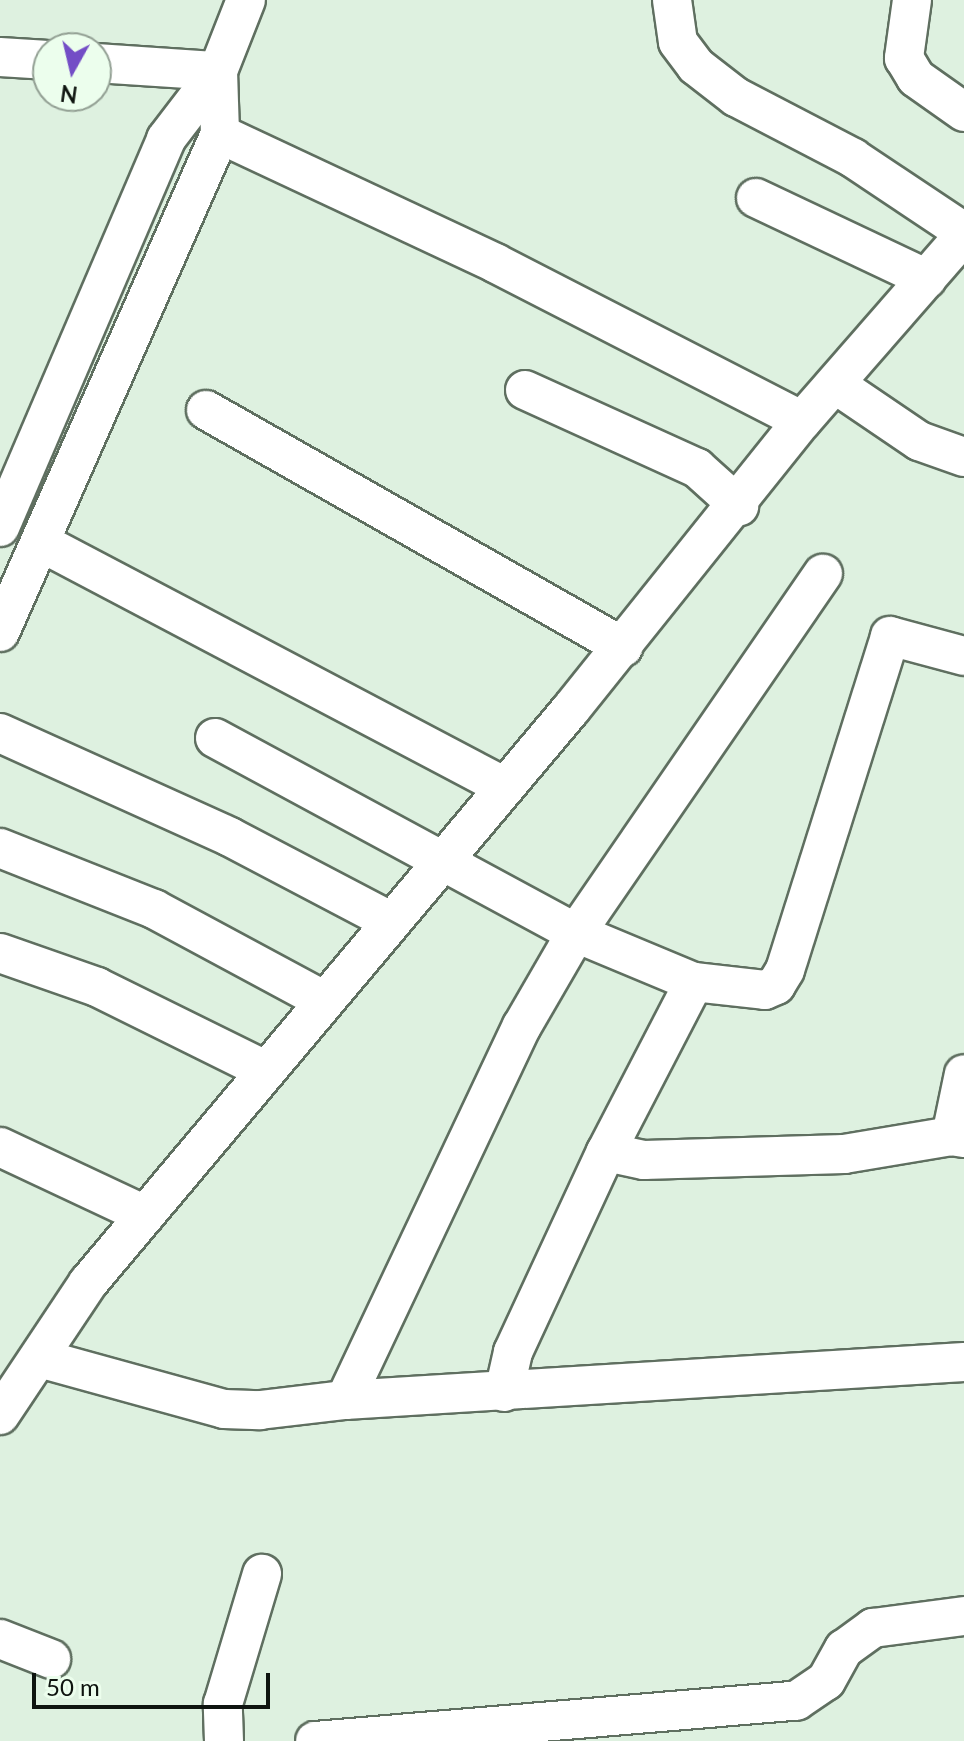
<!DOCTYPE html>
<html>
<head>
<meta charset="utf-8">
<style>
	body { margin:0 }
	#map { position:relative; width:964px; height:1741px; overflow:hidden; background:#def1e0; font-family:Lato,sans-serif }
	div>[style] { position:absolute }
	.roads { filter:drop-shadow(2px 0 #5f6f60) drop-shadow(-2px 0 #5f6f60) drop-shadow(0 2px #5f6f60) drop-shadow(0 -2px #5f6f60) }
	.minor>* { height:38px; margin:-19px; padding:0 19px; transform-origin:19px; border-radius:19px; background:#fff }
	span { translate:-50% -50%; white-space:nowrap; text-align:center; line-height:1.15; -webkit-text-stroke:6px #ecfeed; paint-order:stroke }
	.north { position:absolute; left:32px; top:32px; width:80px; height:80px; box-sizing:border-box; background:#ecfeed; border:2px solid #93a094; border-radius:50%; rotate:188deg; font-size:22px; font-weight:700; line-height:32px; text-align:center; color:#0e140f }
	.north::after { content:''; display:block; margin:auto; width:28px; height:36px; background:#734dc6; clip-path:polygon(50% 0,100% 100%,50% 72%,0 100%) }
	.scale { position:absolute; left:32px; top:1673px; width:238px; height:36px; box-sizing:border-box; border:4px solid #0e140f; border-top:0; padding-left:10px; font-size:24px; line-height:28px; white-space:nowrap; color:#0e140f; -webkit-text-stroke:6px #ecfeed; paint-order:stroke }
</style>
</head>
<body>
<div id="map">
	<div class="roads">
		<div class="minor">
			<i style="left:672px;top:0;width:42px;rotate:81.9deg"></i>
			<i style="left:678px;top:42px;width:30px;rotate:53deg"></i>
			<i style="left:696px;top:66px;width:51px;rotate:37.8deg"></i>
			<i style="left:736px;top:97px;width:132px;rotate:27.5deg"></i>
			<i style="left:853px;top:158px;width:133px;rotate:33.7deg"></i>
			<i style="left:912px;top:0;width:59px;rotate:97.9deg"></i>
			<i style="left:904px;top:58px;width:23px;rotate:59deg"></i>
			<i style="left:916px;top:78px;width:59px;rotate:35.3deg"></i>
			<i style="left:0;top:57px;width:48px;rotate:3.6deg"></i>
			<i style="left:96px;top:63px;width:122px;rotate:3.8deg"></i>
			<i style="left:220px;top:134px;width:304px;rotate:25.1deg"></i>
			<i style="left:495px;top:263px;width:345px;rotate:27.2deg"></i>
			<i style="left:756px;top:198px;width:189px;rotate:25.3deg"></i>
			<i style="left:838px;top:386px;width:98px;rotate:34.2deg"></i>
			<i style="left:919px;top:441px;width:48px;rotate:19.6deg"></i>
			<i style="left:525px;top:390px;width:189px;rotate:24.4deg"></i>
			<i style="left:697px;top:468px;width:57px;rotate:42.1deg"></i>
			<i style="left:206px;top:410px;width:480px;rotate:29.6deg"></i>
			<i style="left:0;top:527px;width:422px;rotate:-66.8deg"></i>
			<i style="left:166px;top:139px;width:86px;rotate:-52.6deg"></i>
			<i style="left:218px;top:71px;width:76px;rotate:-68.5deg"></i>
			<i style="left:42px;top:543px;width:523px;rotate:27.79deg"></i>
			<i style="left:0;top:632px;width:544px;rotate:-66.17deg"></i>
			<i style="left:220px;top:134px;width:63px;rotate:-91.8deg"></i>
			<i style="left:0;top:733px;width:252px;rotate:24.3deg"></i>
			<i style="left:230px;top:837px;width:181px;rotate:27.7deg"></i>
			<i style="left:215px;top:738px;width:410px;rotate:28.4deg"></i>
			<i style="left:576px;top:933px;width:128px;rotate:22.6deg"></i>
			<i style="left:694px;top:982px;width:71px;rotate:6.4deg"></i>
			<i style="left:765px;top:990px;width:12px;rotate:-24deg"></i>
			<i style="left:776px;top:985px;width:17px;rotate:-59deg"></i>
			<i style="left:785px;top:970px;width:350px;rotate:-72.5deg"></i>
			<i style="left:890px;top:636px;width:77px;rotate:15.1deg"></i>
			<i style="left:0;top:848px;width:166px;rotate:21.6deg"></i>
			<i style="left:154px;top:909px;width:192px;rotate:28.3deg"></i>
			<i style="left:0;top:953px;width:103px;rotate:19.3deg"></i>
			<i style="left:97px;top:987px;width:187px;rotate:26.3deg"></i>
			<i style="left:951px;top:1136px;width:63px;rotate:-78.2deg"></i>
			<i style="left:0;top:1147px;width:160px;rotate:25.1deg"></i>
			<i style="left:606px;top:1152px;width:39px;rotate:12deg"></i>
			<i style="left:644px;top:1160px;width:200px;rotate:-1.7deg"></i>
			<i style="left:844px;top:1154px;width:109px;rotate:-9.5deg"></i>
			<i style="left:951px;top:1136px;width:13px;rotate:9deg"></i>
			<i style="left:39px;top:1358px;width:192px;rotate:15.4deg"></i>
			<i style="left:224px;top:1409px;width:36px;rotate:2deg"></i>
			<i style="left:260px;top:1410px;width:86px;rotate:-6.7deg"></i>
			<i style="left:345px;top:1400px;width:620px;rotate:-3.51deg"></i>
			<i style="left:504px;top:1392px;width:41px;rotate:-77.3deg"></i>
			<i style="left:513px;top:1352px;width:221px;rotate:-65.1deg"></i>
			<i style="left:606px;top:1152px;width:191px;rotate:-62.6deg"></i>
			<i style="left:345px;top:1400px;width:414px;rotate:-64.7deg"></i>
			<i style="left:522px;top:1026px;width:108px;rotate:-59.9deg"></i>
			<i style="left:576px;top:933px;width:436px;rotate:-55.5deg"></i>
			<i style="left:0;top:1415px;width:159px;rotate:-56.3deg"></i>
			<i style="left:88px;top:1283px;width:750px;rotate:-49.92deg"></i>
			<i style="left:571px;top:709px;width:369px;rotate:-51.3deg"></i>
			<i style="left:802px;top:421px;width:247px;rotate:-48.9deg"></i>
			<i style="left:0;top:1639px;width:55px;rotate:21.4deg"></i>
			<i style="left:224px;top:1741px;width:37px;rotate:-92deg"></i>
			<i style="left:223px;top:1704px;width:136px;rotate:-73.3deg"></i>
			<i style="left:315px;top:1741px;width:483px;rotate:-4.8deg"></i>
			<i style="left:796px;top:1701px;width:36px;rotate:-34deg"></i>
			<i style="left:826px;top:1681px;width:37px;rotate:-61deg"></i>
			<i style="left:844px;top:1649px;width:36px;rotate:-36deg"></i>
			<i style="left:873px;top:1628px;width:92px;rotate:-7.5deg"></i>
		</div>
	</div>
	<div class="north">N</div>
	<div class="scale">50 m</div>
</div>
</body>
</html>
